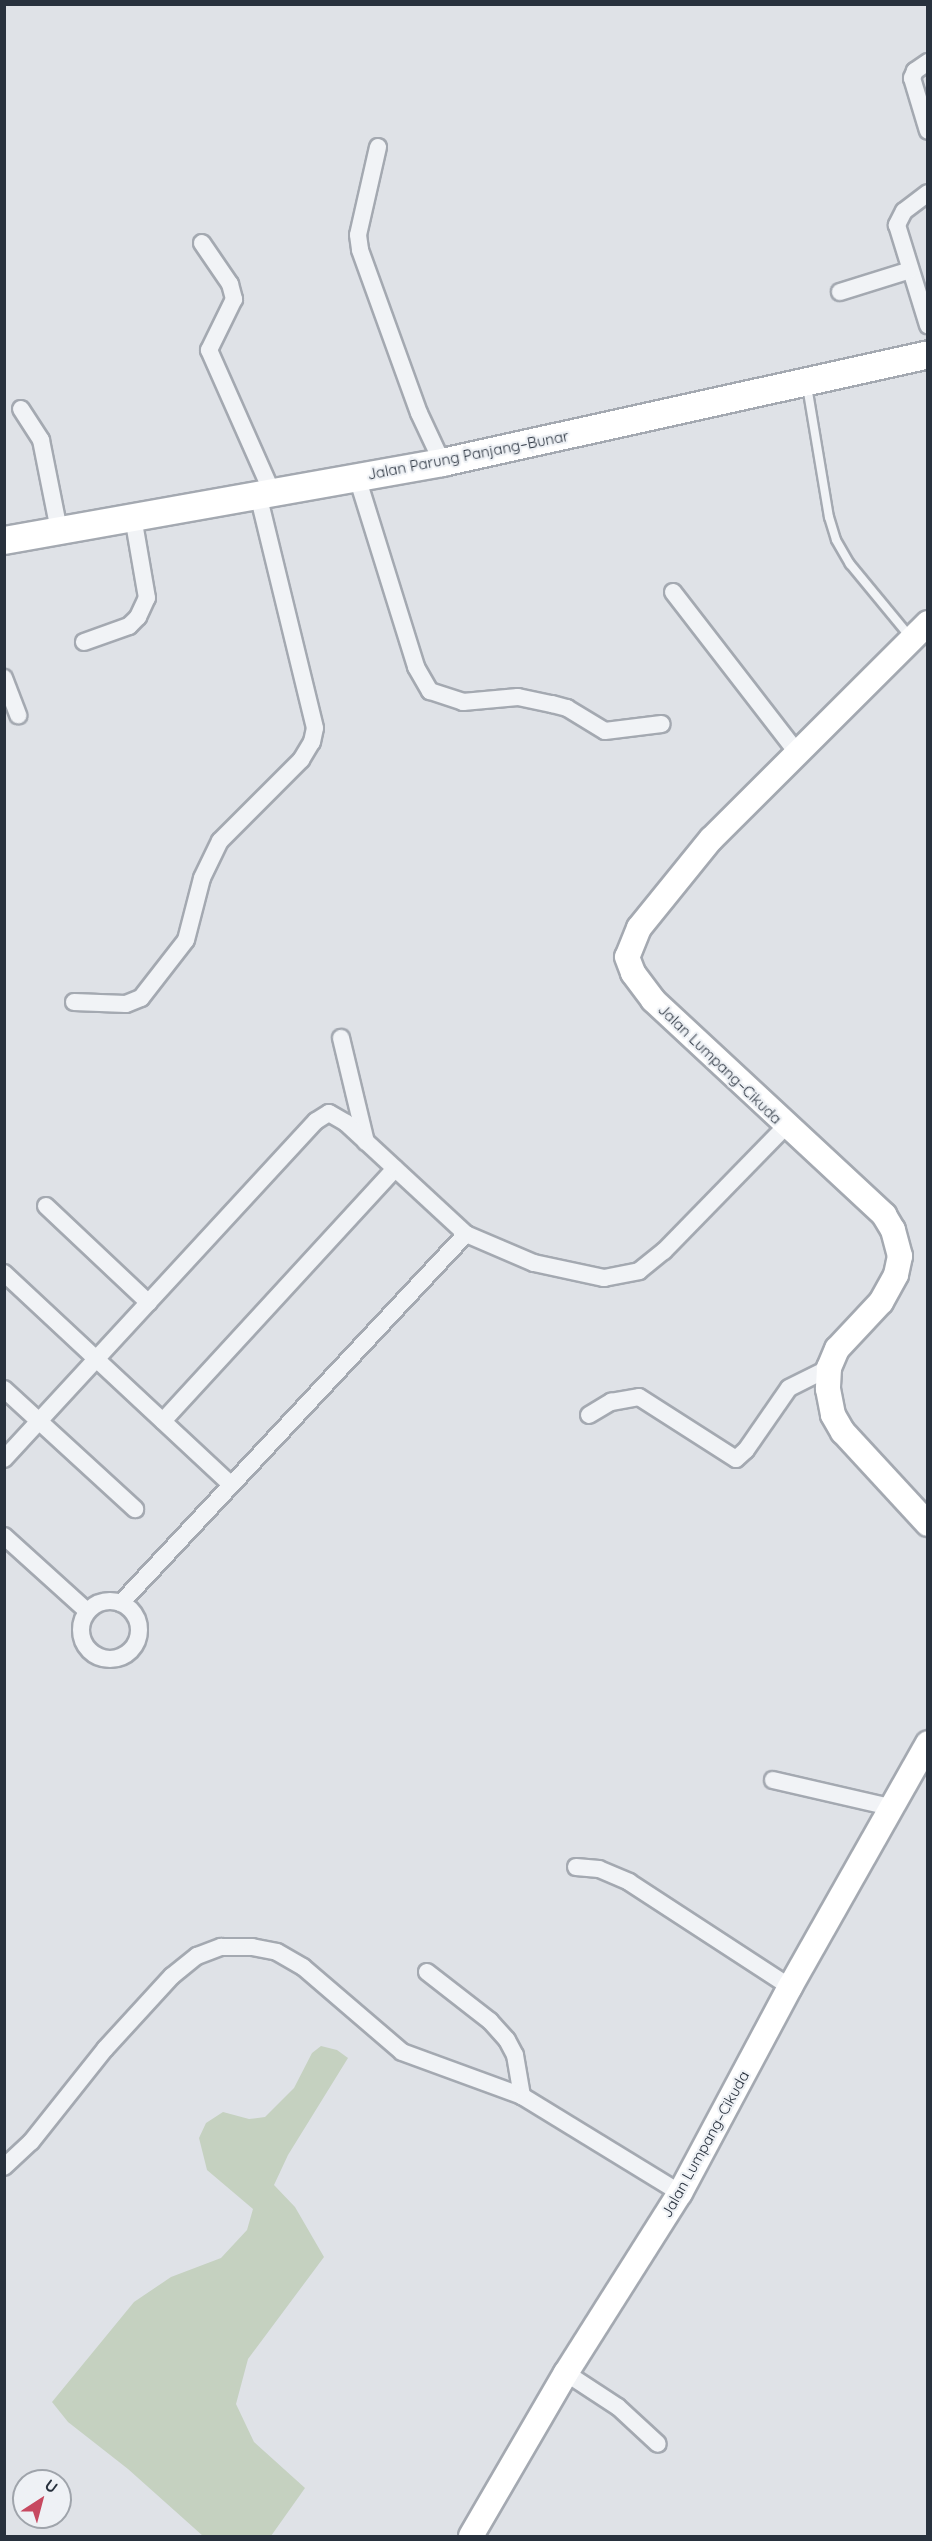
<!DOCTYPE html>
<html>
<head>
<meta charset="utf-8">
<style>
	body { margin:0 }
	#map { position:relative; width:932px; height:2541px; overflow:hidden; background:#dfe2e7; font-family:Quicksand,sans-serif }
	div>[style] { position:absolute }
	.green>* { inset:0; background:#c5d1c0 }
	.roads { filter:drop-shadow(2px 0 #a4a9b1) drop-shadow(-2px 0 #a4a9b1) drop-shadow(0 2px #a4a9b1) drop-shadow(0 -2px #a4a9b1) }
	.lane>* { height:8px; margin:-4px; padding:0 4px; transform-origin:4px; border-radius:4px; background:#f1f3f6 }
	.street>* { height:16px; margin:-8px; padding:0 8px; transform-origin:8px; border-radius:8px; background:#f1f3f6 }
	.street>.ring { margin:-8px; padding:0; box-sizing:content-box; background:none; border:16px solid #f1f3f6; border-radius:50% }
	.secondary>* { height:24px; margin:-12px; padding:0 12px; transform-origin:12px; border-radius:12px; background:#fff }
	.primary>* { height:27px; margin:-13.5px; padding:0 13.5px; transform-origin:13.5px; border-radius:13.5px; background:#fff }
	span { translate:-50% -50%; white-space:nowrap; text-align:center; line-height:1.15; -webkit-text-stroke:4.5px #eef1f5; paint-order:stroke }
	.street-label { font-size:15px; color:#28313d }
	.frame { position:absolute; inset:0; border:6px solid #28313d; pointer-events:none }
	.north { position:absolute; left:12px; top:2469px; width:60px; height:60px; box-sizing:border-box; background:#eef1f5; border:2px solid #9fa4ab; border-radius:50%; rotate:36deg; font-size:16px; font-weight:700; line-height:24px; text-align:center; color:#28313d }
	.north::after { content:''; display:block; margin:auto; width:21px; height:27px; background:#c74960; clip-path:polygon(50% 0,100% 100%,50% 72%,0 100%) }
</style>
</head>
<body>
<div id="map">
	<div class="green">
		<i style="clip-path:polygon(321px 2046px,337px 2050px,348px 2058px,288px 2155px,274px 2185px,295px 2207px,324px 2257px,248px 2359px,236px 2404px,254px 2442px,305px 2488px,271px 2536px,203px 2536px,128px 2469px,68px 2422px,52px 2402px,134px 2302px,171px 2277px,221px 2258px,247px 2230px,253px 2209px,207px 2170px,199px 2138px,206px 2123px,223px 2112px,249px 2119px,265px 2117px,294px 2088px,312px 2053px)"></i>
	</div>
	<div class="roads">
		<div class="lane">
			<i style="left:807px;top:386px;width:133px;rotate:80.5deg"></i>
			<i style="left:829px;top:517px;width:24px;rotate:73deg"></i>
			<i style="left:836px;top:540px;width:28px;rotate:60deg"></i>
			<i style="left:850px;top:564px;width:96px;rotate:50.5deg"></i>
		</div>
		<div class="street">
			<i style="left:928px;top:62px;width:16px;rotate:145deg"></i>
			<i style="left:915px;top:71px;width:8px;rotate:113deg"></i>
			<i style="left:912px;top:78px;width:55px;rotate:73.2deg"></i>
			<i style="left:378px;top:147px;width:90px;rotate:102.8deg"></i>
			<i style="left:358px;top:235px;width:15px;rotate:82deg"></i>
			<i style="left:360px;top:250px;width:173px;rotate:70.1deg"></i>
			<i style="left:419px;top:413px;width:54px;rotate:64.9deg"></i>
			<i style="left:928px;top:193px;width:30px;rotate:143deg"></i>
			<i style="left:904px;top:211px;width:16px;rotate:117deg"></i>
			<i style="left:897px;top:225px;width:105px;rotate:72.8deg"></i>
			<i style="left:202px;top:243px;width:50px;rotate:55.7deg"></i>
			<i style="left:230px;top:284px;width:16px;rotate:75deg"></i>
			<i style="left:234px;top:299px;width:57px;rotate:116.1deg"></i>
			<i style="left:209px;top:350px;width:155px;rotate:66.1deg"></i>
			<i style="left:840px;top:292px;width:73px;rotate:-17.4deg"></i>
			<i style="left:21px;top:409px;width:37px;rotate:57deg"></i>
			<i style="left:41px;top:440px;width:92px;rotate:78.7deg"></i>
			<i style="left:357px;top:477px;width:199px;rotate:72.7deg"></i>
			<i style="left:416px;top:667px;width:28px;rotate:60deg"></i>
			<i style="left:430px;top:691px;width:35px;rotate:18deg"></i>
			<i style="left:463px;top:702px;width:55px;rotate:-5.2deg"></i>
			<i style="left:518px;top:697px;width:35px;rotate:12deg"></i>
			<i style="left:552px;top:704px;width:16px;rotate:15deg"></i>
			<i style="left:567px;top:708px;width:44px;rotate:31.2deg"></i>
			<i style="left:605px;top:731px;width:57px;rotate:-7deg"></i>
			<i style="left:673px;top:592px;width:200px;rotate:52.3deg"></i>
			<i style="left:84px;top:642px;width:48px;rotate:-19.6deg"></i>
			<i style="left:129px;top:626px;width:13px;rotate:-45deg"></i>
			<i style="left:138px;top:617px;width:21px;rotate:-65deg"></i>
			<i style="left:147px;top:598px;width:82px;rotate:-99.8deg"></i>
			<i style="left:4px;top:678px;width:40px;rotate:69deg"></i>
			<i style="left:74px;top:1002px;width:52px;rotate:2.2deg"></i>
			<i style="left:126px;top:1004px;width:16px;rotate:-22deg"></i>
			<i style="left:141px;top:998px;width:73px;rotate:-52.2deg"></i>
			<i style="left:186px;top:940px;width:64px;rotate:-75.5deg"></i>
			<i style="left:202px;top:878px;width:41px;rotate:-64.1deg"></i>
			<i style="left:220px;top:841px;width:115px;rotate:-45deg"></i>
			<i style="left:301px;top:760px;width:21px;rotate:-59deg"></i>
			<i style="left:312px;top:742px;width:14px;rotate:-78deg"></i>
			<i style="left:315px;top:728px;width:241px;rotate:-103.7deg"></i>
			<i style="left:341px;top:1038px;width:107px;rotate:76.5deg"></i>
			<i style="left:46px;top:1206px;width:141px;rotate:43.3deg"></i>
			<i style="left:4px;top:1273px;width:309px;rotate:43deg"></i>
			<i style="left:4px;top:1389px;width:178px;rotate:42.5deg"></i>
			<i style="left:589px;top:1415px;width:26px;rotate:-31deg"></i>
			<i style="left:611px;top:1402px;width:28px;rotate:-10deg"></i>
			<i style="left:639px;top:1397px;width:115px;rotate:32.6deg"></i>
			<i style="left:736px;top:1459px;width:13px;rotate:-42deg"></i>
			<i style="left:746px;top:1450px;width:75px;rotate:-55.3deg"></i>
			<i style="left:789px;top:1388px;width:45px;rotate:-26.6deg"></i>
			<i style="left:163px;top:1421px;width:343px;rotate:-47.4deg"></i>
			<i style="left:4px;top:1459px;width:460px;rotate:-47.3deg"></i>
			<i style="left:316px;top:1121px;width:15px;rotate:-32deg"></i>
			<i style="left:329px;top:1113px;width:20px;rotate:30deg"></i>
			<i style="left:346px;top:1123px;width:163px;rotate:42.8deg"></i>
			<i style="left:466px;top:1234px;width:74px;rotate:23.1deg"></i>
			<i style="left:534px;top:1263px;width:72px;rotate:12.1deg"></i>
			<i style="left:604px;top:1278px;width:36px;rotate:-11deg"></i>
			<i style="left:639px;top:1271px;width:32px;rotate:-39deg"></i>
			<i style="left:664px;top:1251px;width:175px;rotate:-45.7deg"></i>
			<i style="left:4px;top:1536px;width:112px;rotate:42.1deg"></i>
			<i class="ring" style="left:81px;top:1601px;width:42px;height:42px"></i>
			<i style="left:121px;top:1603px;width:505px;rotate:-46.93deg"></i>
			<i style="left:773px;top:1780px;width:120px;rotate:13deg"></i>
			<i style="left:576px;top:1867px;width:23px;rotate:5deg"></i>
			<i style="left:599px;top:1869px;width:33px;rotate:23deg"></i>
			<i style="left:629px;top:1882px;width:192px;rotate:33.1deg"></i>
			<i style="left:427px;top:1972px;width:80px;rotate:37.9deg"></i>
			<i style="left:490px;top:2021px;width:25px;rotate:48deg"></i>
			<i style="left:507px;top:2040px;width:17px;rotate:62deg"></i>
			<i style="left:515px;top:2055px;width:42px;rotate:80.3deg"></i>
			<i style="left:4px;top:2167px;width:37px;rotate:-43deg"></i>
			<i style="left:31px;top:2142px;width:119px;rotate:-51.5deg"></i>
			<i style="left:105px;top:2049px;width:99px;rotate:-47.5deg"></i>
			<i style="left:172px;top:1976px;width:32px;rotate:-39deg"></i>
			<i style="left:197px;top:1956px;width:26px;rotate:-21deg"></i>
			<i style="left:221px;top:1947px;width:31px"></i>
			<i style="left:252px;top:1947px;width:25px;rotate:11deg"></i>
			<i style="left:277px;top:1952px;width:30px;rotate:30deg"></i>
			<i style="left:303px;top:1967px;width:130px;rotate:40.6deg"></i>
			<i style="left:402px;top:2052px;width:128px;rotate:20.1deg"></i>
			<i style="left:522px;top:2096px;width:185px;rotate:31.5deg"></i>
			<i style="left:566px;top:2373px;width:62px;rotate:33.2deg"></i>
			<i style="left:618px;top:2407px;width:54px;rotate:42.8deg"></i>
		</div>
		<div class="secondary">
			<i style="left:928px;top:623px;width:306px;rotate:135.1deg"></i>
			<i style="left:711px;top:839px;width:114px;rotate:129deg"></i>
			<i style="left:639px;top:928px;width:31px;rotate:112deg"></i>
			<i style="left:627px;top:957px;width:17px;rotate:69deg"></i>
			<i style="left:633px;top:973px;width:34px;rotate:53deg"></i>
			<i style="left:653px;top:1000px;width:316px;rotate:42.9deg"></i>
			<i style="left:884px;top:1215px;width:17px;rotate:59deg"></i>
			<i style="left:893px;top:1230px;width:27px;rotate:75deg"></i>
			<i style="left:900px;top:1256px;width:19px;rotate:102deg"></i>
			<i style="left:896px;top:1275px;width:31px;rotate:119deg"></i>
			<i style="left:881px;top:1302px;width:64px;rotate:133.1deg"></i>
			<i style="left:837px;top:1349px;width:21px;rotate:113deg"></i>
			<i style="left:829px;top:1368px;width:21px;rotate:93deg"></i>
			<i style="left:828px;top:1389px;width:26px;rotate:79deg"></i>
			<i style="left:833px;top:1415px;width:20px;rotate:60deg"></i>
			<i style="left:843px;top:1432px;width:125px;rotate:47.3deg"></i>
			<i style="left:471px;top:2536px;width:189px;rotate:-59.8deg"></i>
			<i style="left:566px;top:2373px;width:213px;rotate:-57.7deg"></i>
			<i style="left:680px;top:2193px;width:234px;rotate:-61.9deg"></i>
			<i style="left:790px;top:1987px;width:280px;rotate:-60.5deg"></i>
		</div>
		<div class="primary">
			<i style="left:4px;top:540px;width:445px;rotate:-10.1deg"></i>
			<i style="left:442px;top:462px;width:498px;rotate:-12.5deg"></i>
		</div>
	</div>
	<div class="street-label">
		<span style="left:468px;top:455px;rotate:-11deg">Jalan Parung Panjang–Bunar</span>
		<span style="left:720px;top:1064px;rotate:44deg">Jalan Lumpang–Cikuda</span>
		<span style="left:705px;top:2144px;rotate:-61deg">Jalan Lumpang–Cikuda</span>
	</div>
	<div class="frame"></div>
	<div class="north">U</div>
</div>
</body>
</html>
